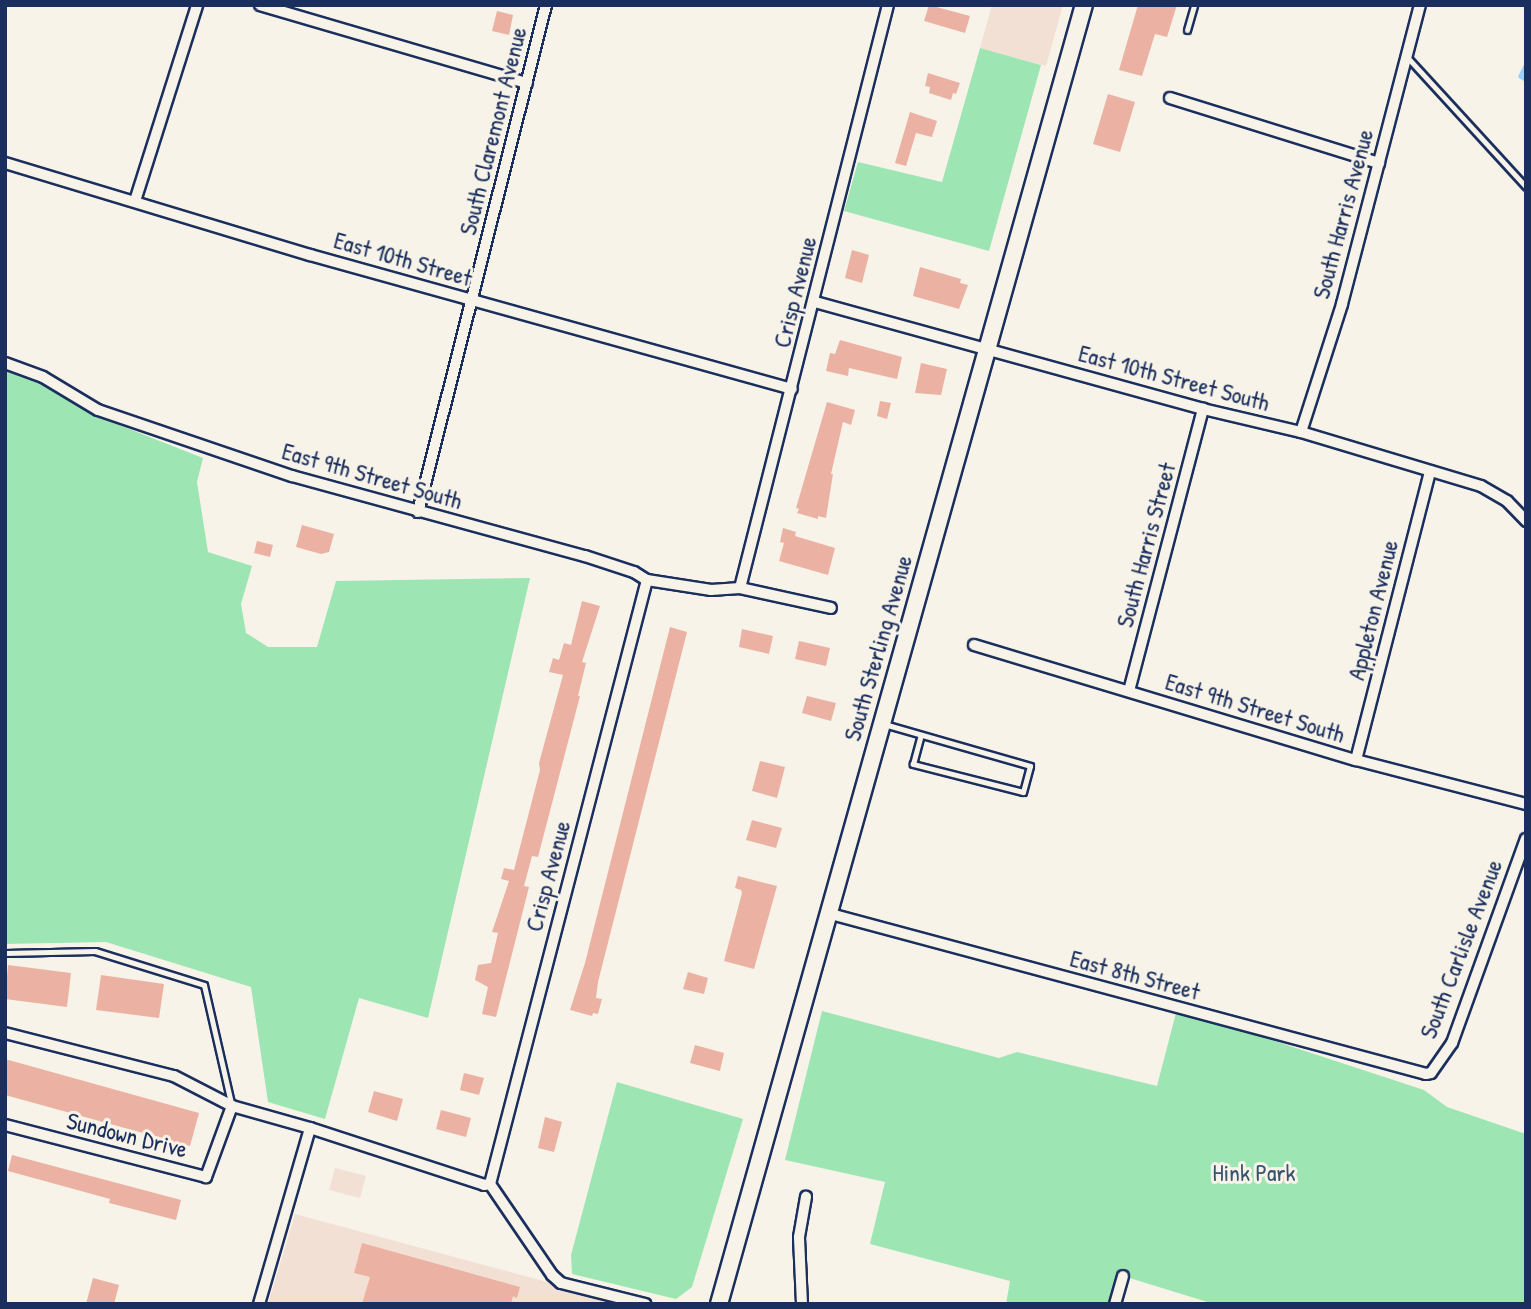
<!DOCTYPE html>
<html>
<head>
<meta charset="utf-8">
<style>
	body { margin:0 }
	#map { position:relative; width:1531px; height:1309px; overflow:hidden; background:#f7f3e8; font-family:"Patrick Hand",sans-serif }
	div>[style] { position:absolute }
	.built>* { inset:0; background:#f3e0d4 }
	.green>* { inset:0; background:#9de6b4 }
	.stream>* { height:4.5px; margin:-2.25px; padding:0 2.25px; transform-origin:2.25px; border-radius:2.25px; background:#9bd0fa }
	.building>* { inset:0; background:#ebb2a4 }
	.roads { filter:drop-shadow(2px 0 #1b2f5e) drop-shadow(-2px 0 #1b2f5e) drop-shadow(0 2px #1b2f5e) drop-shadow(0 -2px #1b2f5e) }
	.lane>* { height:5px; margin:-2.5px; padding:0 2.5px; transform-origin:2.5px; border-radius:2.5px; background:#f7f3e8 }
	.street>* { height:10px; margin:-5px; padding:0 5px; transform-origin:5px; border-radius:5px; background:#f7f3e8 }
	.secondary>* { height:16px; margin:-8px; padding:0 8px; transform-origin:8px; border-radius:8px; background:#f7f3e8 }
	span { translate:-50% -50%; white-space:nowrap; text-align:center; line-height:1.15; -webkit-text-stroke:6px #f7f3e8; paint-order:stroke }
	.street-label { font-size:24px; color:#1b2f5e }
	.park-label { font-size:24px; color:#35546f }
	.frame { position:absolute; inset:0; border:7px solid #1b2f5e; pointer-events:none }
</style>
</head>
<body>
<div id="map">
	<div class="built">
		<i style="clip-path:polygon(992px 5px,1063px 5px,1046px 66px,980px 48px)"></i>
		<i style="clip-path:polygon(335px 1168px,366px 1176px,360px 1198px,329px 1190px)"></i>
		<i style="clip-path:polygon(295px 1214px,629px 1304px,268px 1304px)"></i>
	</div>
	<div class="green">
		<i style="clip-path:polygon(980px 48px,1041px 65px,989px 251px,844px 211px,858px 162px,942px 182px)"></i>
		<i style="clip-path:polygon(5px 369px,44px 382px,109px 421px,203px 458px,197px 482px,208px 552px,252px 566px,241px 604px,246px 633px,268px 647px,317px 647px,336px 581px,530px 578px,428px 1018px,359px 998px,325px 1119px,268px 1102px,251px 987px,106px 942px,5px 944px)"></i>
		<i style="clip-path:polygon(1177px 1009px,1424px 1090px,1447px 1107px,1526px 1134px,1526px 1304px,1214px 1304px,1123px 1276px,1115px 1304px,1006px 1304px,1010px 1281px,870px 1244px,885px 1182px,785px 1160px,822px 1011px,999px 1058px,1017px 1052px,1157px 1086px)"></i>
		<i style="clip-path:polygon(617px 1082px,743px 1119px,692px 1287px,676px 1299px,572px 1274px,571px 1255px)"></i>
	</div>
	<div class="stream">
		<i style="left:1526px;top:66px;width:11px;rotate:117deg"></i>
		<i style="left:1521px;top:76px;width:6px;rotate:31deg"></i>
	</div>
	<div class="building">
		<i style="clip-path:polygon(929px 5px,970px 16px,965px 33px,924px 21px)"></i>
		<i style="clip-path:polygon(1138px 5px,1177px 5px,1167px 37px,1155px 34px,1142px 76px,1119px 70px)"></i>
		<i style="clip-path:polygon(497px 11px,513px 15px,509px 35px,492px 31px)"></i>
		<i style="clip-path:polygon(928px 73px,960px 83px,956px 94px,953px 93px,951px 100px,929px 93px,930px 87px,925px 86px)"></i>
		<i style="clip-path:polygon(1108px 94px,1135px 102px,1120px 152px,1093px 144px)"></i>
		<i style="clip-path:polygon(910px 112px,937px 121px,932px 137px,916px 133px,906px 166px,895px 163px)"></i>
		<i style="clip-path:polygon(852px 250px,869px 255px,862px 283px,845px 278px)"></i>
		<i style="clip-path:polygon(920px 267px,961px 279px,960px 283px,968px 285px,959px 309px,913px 296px)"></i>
		<i style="clip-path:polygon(840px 340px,902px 357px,897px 379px,849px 368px,848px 376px,826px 371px,830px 353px,835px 354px)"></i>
		<i style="clip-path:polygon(921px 363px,947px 369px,941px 395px,915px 393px)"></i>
		<i style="clip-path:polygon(880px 401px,891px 403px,887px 419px,877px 416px)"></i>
		<i style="clip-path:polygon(827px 402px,855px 410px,851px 425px,843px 422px,831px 474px,833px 474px,826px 518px,818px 516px,818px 519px,797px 513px,799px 509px,796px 508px)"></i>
		<i style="clip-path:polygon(302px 525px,334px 534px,329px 552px,321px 554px,296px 547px)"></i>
		<i style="clip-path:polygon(783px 528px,796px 532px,795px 536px,835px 548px,828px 575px,779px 561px,784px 543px,780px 542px)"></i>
		<i style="clip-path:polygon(257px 541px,273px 545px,270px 557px,254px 553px)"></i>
		<i style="clip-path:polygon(582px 601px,600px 606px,582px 662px,586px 663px,578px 696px,580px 696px,538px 857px,532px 856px,524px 886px,529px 887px,496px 1017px,482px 1014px,488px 987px,475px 980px,478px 965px,491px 963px,498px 933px,492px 932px,509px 881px,501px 879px,504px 868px,514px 870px,540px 770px,539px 763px,563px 675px,549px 672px,553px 658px,559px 660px,564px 643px,571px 645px)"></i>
		<i style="clip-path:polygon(670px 627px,687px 632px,598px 982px,596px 998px,602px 999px,598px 1014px,593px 1013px,592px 1016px,570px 1010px,585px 963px)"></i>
		<i style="clip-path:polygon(742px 629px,773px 636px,769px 654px,739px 647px)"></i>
		<i style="clip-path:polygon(799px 641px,830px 648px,826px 666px,795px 659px)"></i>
		<i style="clip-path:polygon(807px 696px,836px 703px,831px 721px,802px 713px)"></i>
		<i style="clip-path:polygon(760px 761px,785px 767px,777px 798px,752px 791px)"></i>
		<i style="clip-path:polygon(752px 820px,782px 828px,776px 848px,746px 840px)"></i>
		<i style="clip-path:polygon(738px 876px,777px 886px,754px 969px,724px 961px,742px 893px,741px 890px,735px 888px)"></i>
		<i style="clip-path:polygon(8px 965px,71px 973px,67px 1007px,5px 999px)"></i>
		<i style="clip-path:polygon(688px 972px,708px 978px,704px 994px,683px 989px)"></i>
		<i style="clip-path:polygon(101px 975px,164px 984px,159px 1018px,96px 1010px)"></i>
		<i style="clip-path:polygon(695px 1045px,724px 1053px,720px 1071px,690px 1063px)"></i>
		<i style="clip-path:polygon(5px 1059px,199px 1113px,190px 1146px,5px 1095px)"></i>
		<i style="clip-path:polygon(464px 1073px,484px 1078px,479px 1095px,460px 1090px)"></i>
		<i style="clip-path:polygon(374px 1091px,403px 1099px,397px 1121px,368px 1112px)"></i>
		<i style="clip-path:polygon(441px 1110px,471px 1118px,466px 1137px,436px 1129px)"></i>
		<i style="clip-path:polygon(545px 1117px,562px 1122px,554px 1152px,538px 1148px)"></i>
		<i style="clip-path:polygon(12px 1155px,181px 1200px,176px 1220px,109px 1203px,110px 1199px,8px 1171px)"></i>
		<i style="clip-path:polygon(362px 1243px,520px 1287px,517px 1298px,513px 1296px,511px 1304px,362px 1304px,370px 1277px,354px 1273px)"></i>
		<i style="clip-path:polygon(93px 1278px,119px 1285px,114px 1304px,86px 1304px)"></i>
	</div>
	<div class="roads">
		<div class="lane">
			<i style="left:1187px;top:30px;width:26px;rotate:-74deg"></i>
			<i style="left:1407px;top:57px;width:176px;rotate:47.5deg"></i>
			<i style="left:884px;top:724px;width:152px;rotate:16deg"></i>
			<i style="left:1030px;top:766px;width:27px;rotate:105deg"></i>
			<i style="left:1023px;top:792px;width:114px;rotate:-165.7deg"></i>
			<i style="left:913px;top:764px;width:30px;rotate:-75deg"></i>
			<i style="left:5px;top:953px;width:90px;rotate:-1.3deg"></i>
			<i style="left:95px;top:951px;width:114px;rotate:17.3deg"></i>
			<i style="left:204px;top:985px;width:121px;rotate:77.1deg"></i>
		</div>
		<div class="street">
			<i style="left:260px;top:5px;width:278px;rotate:16.3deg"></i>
			<i style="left:1170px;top:98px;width:219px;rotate:17.3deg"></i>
			<i style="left:5px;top:163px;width:319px;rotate:16.8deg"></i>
			<i style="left:310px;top:255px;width:500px;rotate:15.54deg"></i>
			<i style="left:135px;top:201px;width:206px;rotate:-72.4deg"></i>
			<i style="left:815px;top:302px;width:402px;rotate:15.4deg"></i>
			<i style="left:1203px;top:409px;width:101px;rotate:13.2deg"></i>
			<i style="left:1301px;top:432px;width:188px;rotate:16.7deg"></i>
			<i style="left:1481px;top:486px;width:30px;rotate:30deg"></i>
			<i style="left:1507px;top:501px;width:28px;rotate:46deg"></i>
			<i style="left:5px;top:363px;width:40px;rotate:20.2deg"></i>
			<i style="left:43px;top:377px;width:64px;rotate:31deg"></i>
			<i style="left:98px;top:410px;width:205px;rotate:18.8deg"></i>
			<i style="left:292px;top:476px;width:304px;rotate:15.3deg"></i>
			<i style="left:585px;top:556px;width:52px;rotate:18.1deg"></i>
			<i style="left:634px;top:572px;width:15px;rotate:32deg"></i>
			<i style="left:647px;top:580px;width:65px;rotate:8.9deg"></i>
			<i style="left:711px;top:590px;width:29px;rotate:-4deg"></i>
			<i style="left:740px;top:588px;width:93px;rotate:12.4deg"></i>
			<i style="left:1301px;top:432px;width:134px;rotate:-72.2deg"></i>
			<i style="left:1342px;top:304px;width:309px;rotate:-75.4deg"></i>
			<i style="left:418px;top:512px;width:523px;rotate:-75.83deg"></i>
			<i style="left:740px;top:588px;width:601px;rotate:-75.76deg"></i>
			<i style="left:974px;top:645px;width:399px;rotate:16.8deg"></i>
			<i style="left:1356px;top:760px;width:176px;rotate:14.5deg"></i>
			<i style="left:1129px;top:691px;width:292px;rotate:-75.3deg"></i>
			<i style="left:1356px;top:760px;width:298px;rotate:-75.6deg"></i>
			<i style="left:827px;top:913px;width:620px;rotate:15.04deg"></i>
			<i style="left:1426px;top:1074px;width:5px;rotate:-11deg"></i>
			<i style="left:1431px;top:1073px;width:37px;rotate:-55deg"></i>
			<i style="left:1452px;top:1043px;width:217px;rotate:-70.1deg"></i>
			<i style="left:5px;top:1033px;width:174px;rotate:14.3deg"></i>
			<i style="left:174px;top:1076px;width:65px;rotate:27.3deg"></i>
			<i style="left:232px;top:1106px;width:76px;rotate:110.1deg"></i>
			<i style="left:206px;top:1177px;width:208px;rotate:-165.5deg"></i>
			<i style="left:232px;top:1106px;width:81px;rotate:15.8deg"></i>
			<i style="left:310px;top:1128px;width:183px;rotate:18.1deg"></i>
			<i style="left:484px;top:1185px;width:6px;rotate:-9deg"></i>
			<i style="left:490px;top:1184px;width:110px;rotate:55.7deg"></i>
			<i style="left:552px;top:1275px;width:12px;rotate:42deg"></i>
			<i style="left:561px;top:1283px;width:87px;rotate:14deg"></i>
			<i style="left:490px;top:1184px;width:624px;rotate:-75.43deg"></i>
			<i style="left:259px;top:1304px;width:183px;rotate:-73.8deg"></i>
			<i style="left:802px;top:1304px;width:67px;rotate:-92.6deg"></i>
			<i style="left:799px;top:1237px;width:41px;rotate:-80.1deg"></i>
			<i style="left:1115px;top:1304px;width:29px;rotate:-74deg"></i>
		</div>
		<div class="secondary">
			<i style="left:719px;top:1304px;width:1349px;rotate:-74.31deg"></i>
		</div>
	</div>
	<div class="street-label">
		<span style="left:493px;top:131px;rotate:-76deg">South Claremont Avenue</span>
		<span style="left:1343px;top:214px;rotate:-75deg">South Harris Avenue</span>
		<span style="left:403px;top:259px;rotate:16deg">East 10th Street</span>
		<span style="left:795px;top:292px;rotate:-76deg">Crisp Avenue</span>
		<span style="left:1174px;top:378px;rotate:15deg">East 10th Street South</span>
		<span style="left:372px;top:476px;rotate:16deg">East 9th Street South</span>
		<span style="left:1146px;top:545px;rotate:-75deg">South Harris Street</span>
		<span style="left:1373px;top:610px;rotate:-76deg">Appleton Avenue</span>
		<span style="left:878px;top:648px;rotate:-74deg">South Sterling Avenue</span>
		<span style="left:1255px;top:708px;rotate:17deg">East 9th Street South</span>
		<span style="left:548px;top:876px;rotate:-75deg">Crisp Avenue</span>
		<span style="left:1461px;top:949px;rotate:-69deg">South Carlisle Avenue</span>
		<span style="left:1135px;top:975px;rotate:15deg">East 8th Street</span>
		<span style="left:127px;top:1135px;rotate:14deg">Sundown Drive</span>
	</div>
	<div class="park-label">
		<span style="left:1254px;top:1173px">Hink Park</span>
	</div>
	<div class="frame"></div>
</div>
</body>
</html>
